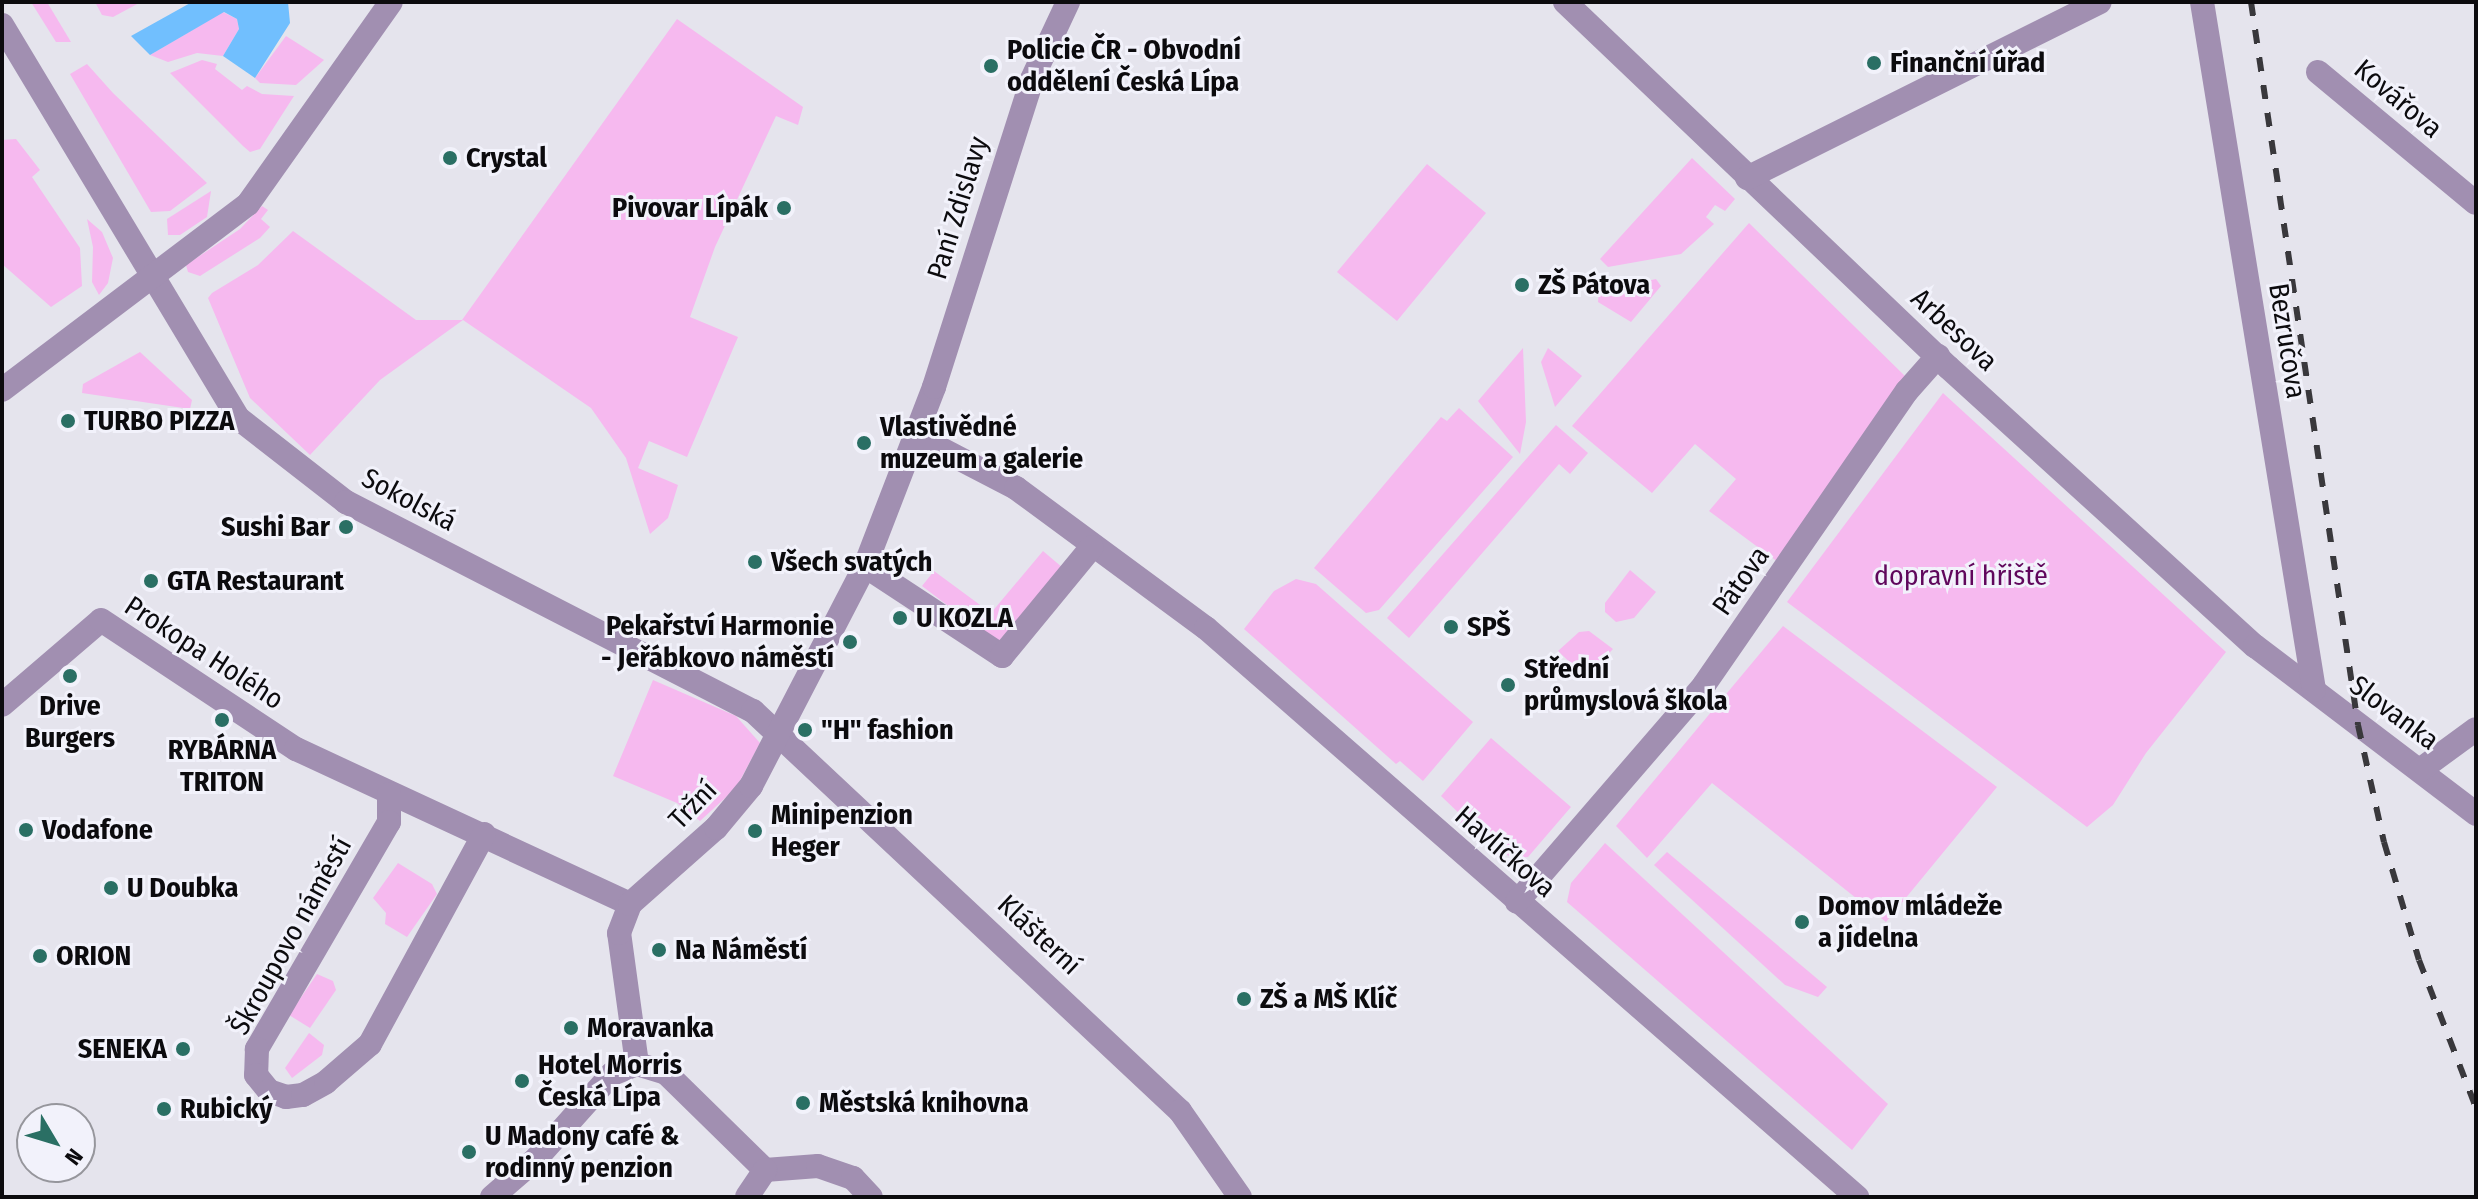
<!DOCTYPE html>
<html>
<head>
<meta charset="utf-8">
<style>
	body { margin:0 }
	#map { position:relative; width:2478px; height:1199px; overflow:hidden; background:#e5e4ed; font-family:"Fira Sans Condensed",sans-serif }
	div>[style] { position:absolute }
	.green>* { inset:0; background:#f6b9ef }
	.water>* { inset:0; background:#71bffe }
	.minor>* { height:24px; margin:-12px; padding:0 12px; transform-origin:12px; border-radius:12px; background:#a18fb1 }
	.rail>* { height:6px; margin-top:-3px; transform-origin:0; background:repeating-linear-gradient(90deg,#39383c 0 14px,transparent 0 28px) }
	.dots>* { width:22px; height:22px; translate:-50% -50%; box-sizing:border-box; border:4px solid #f2f2fb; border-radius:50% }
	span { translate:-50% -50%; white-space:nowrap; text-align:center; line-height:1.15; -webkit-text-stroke:6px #f2f2fb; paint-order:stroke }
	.poi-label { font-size:28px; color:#0c0b0e; font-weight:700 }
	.left { translate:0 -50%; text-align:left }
	.right { translate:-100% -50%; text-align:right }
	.street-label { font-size:28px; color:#0c0b0e }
	.park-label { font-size:28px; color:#60075c }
	.frame { position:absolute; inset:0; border:4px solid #0c0b0e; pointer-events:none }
	.north { position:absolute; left:16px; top:1103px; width:80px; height:80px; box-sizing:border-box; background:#f2f2fb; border:2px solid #96969c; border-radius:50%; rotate:128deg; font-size:22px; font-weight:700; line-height:32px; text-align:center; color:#0c0b0e }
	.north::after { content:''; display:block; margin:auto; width:28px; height:36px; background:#2a6f64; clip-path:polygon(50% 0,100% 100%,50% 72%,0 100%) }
</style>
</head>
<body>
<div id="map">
	<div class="green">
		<i style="clip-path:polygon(31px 2px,47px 2px,71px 42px,56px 42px)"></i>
		<i style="clip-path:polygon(95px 2px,141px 2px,113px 17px,102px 15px)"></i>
		<i style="clip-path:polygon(223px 12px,237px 19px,239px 29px,223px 56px,197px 53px,168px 62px,150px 55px)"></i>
		<i style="clip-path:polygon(677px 19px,803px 107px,798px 125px,776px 116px,715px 247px,690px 317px,738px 337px,687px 457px,649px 441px,638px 468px,678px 485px,668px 518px,650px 534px,626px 458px,591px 408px,463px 320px,380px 380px,310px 455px,250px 398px,208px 298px,212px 293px,258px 265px,293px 231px,416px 320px,462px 320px)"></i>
		<i style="clip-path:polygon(286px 36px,324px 60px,296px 85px,260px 83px,255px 78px)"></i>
		<i style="clip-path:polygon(202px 60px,217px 64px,215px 69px,242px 90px,247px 86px,262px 94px,294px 96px,260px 149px,250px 152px,243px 146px,170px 73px)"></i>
		<i style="clip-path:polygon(87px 64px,113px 93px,207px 183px,170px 211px,151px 212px,70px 74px)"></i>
		<i style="clip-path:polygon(16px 139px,40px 170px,32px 177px,80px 248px,82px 286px,51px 307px,2px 264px,2px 140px)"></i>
		<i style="clip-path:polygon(1692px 158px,1735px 199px,1725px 211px,1715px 205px,1706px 217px,1714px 224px,1681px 254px,1608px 267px,1600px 259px)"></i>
		<i style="clip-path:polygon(1427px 164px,1486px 213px,1397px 321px,1337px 272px)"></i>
		<i style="clip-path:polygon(211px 191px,207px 217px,180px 235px,168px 235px,167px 219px)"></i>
		<i style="clip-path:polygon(262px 206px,268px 210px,261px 219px,270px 227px,260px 238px,200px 276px,188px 272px,186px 265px,240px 229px)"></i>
		<i style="clip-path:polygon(87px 219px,102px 232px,113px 258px,108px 283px,99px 295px,92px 282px,93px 247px)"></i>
		<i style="clip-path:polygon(1749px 223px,1907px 378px,1778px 562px,1709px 511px,1736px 479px,1695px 444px,1652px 493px,1572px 426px)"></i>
		<i style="clip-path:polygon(1656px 279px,1661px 286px,1631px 322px,1598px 302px,1599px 291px)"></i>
		<i style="clip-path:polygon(1523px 348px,1526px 422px,1520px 454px,1478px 401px)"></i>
		<i style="clip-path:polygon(1548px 348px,1582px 376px,1555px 407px,1541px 362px)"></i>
		<i style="clip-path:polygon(140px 352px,192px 400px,190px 409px,82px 393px,83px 384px)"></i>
		<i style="clip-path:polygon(1943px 393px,2226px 652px,2146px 753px,2113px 805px,2087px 827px,1787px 602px)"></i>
		<i style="clip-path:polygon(1459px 408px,1513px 457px,1379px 610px,1366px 613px,1314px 568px,1441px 417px,1447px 421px)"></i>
		<i style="clip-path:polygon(1556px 425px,1588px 453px,1570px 474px,1559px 464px,1409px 638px,1387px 618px)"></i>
		<i style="clip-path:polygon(1043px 551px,1063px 568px,997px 643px,922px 586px,934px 571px,991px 613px)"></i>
		<i style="clip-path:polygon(1630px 570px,1656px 592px,1634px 618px,1616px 622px,1605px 612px,1605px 603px)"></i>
		<i style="clip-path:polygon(1296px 579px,1316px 584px,1473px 722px,1423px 781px,1400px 761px,1396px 764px,1244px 629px,1274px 591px)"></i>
		<i style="clip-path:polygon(1783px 626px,1997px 787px,1886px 922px,1712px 783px,1647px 858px,1616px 826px)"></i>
		<i style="clip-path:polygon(1589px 631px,1613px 649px,1586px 678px,1558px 651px,1579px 632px)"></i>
		<i style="clip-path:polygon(653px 680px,736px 716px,760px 743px,736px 788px,700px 821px,677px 803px,613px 776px)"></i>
		<i style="clip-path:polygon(1491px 738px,1571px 807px,1528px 857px,1513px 858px,1488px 845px,1460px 822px,1463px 817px,1441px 796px)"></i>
		<i style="clip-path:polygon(1605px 843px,1888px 1104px,1852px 1150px,1567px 902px,1571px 883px)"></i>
		<i style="clip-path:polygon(1667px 852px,1827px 987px,1818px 997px,1785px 985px,1654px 865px)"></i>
		<i style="clip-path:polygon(398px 863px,432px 884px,437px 894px,407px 937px,385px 924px,386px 913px,373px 898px)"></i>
		<i style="clip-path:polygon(317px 974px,333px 981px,336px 990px,310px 1028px,289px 1015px)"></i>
		<i style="clip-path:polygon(309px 1033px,324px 1045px,322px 1055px,292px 1078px,285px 1068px)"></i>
	</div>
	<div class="water">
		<i style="clip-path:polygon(192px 2px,288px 2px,290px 23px,255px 78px,223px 56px,239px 29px,237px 19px,224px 12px,150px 55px,131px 36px)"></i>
	</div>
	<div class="minor">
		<i style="left:1565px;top:2px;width:529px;rotate:43.62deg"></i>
		<i style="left:1948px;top:367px;width:415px;rotate:42.3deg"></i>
		<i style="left:2255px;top:646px;width:278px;rotate:37.2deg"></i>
		<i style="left:2202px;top:2px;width:697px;rotate:80.75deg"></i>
		<i style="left:2px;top:25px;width:458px;rotate:59deg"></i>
		<i style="left:238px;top:418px;width:137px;rotate:37.9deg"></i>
		<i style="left:346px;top:502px;width:458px;rotate:27.2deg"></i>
		<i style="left:753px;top:711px;width:585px;rotate:43.13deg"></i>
		<i style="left:1180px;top:1111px;width:105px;rotate:55.1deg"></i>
		<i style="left:2318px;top:72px;width:205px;rotate:39.7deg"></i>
		<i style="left:1747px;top:178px;width:394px;rotate:-26.5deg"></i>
		<i style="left:2px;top:390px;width:308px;rotate:-37.1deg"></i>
		<i style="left:248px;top:204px;width:247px;rotate:-54.7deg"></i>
		<i style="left:916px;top:436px;width:113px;rotate:27.5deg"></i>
		<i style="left:1016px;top:488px;width:236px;rotate:36.4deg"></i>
		<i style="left:1206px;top:628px;width:865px;rotate:41.15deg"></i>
		<i style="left:865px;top:566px;width:164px;rotate:33.3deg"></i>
		<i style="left:1002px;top:656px;width:141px;rotate:-50.5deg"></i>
		<i style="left:2px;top:705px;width:130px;rotate:-40.6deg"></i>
		<i style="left:101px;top:620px;width:234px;rotate:33.5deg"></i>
		<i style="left:296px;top:749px;width:368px;rotate:24.9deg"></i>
		<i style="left:2420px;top:770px;width:69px;rotate:-36.2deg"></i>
		<i style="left:389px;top:794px;width:28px;rotate:90deg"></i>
		<i style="left:389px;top:822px;width:263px;rotate:120.2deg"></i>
		<i style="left:257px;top:1049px;width:26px;rotate:92deg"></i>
		<i style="left:256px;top:1075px;width:21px;rotate:51deg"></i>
		<i style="left:269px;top:1091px;width:18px;rotate:19deg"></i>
		<i style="left:286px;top:1097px;width:17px;rotate:-7deg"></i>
		<i style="left:303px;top:1095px;width:26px;rotate:-29deg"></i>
		<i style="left:326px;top:1082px;width:58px;rotate:-40.8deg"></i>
		<i style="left:370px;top:1044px;width:239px;rotate:-61.5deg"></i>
		<i style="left:1517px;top:902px;width:286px;rotate:-49.2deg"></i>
		<i style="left:1704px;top:685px;width:357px;rotate:-55.4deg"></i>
		<i style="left:1907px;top:391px;width:47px;rotate:-48.5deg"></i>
		<i style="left:637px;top:1064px;width:132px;rotate:-97.8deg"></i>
		<i style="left:619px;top:933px;width:31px;rotate:-69deg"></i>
		<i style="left:630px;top:904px;width:115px;rotate:-41.5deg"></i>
		<i style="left:716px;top:828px;width:55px;rotate:-50.2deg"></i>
		<i style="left:751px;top:786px;width:248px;rotate:-62.6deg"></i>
		<i style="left:865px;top:566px;width:192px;rotate:-68.9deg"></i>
		<i style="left:934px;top:387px;width:323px;rotate:-72.3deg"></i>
		<i style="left:1032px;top:79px;width:85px;rotate:-64.9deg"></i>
		<i style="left:765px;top:1170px;width:53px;rotate:-4.3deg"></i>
		<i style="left:818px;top:1166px;width:37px;rotate:19deg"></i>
		<i style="left:853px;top:1178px;width:26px;rotate:47deg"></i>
		<i style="left:492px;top:1197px;width:58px;rotate:-40.8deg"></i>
		<i style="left:536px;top:1159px;width:114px;rotate:-48.2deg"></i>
		<i style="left:612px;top:1074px;width:27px;rotate:-22deg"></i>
		<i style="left:637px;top:1064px;width:30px;rotate:17deg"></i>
		<i style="left:666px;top:1073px;width:139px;rotate:44.4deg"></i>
		<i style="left:765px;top:1170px;width:32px;rotate:124deg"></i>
	</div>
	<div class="rail">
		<i style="left:2251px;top:2px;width:731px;rotate:81.58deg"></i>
		<i style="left:2358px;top:725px;width:120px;rotate:77.5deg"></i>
		<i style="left:2384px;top:842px;width:123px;rotate:73.5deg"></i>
		<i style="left:2419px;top:960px;width:159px;rotate:68.9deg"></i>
	</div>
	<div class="dots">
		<i style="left:1874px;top:63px;background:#2a6f64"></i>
		<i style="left:991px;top:66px;background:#2a6f64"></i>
		<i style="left:450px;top:158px;background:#2a6f64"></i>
		<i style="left:784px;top:208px;background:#2a6f64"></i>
		<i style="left:1522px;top:285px;background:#2a6f64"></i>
		<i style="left:68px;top:421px;background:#2a6f64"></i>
		<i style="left:864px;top:443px;background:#2a6f64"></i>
		<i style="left:346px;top:527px;background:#2a6f64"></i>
		<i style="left:755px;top:562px;background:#2a6f64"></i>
		<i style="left:151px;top:581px;background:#2a6f64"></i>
		<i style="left:900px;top:618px;background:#2a6f64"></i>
		<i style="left:1451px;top:627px;background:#2a6f64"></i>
		<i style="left:850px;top:642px;background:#2a6f64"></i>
		<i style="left:70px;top:676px;background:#2a6f64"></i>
		<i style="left:1508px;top:685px;background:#2a6f64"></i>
		<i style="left:222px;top:720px;background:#2a6f64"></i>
		<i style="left:805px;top:730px;background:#2a6f64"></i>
		<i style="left:26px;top:830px;background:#2a6f64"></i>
		<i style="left:755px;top:831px;background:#2a6f64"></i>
		<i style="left:111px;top:888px;background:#2a6f64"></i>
		<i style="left:1802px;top:922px;background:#2a6f64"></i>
		<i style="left:659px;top:950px;background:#2a6f64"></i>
		<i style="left:40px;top:956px;background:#2a6f64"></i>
		<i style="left:1244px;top:999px;background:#2a6f64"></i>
		<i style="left:571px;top:1028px;background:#2a6f64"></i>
		<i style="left:183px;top:1049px;background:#2a6f64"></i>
		<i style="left:522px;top:1081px;background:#2a6f64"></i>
		<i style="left:803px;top:1103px;background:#2a6f64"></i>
		<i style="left:164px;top:1109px;background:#2a6f64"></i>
		<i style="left:469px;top:1152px;background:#2a6f64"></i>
	</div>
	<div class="poi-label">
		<span class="left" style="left:1007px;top:66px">Policie ČR - Obvodní<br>oddělení Česká Lípa</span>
		<span class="left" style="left:1890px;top:63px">Finanční úřad</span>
		<span class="left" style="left:466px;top:158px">Crystal</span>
		<span class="right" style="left:768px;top:208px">Pivovar Lípák</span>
		<span class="left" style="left:1538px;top:285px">ZŠ Pátova</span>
		<span class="left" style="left:84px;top:421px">TURBO PIZZA</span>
		<span class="left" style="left:880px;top:443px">Vlastivědné<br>muzeum a galerie</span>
		<span class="right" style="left:330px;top:527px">Sushi Bar</span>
		<span class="left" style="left:771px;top:562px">Všech svatých</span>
		<span class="left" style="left:167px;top:581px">GTA Restaurant</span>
		<span class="left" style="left:916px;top:618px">U KOZLA</span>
		<span class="right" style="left:834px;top:642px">Pekařství Harmonie<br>- Jeřábkovo náměstí</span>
		<span class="left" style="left:1467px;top:627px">SPŠ</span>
		<span class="left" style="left:1524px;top:685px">Střední<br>průmyslová škola</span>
		<span style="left:70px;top:722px">Drive<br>Burgers</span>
		<span class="left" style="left:821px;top:730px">"H" fashion</span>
		<span style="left:222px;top:766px">RYBÁRNA<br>TRITON</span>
		<span class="left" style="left:771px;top:831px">Minipenzion<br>Heger</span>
		<span class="left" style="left:42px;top:830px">Vodafone</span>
		<span class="left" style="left:127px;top:888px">U Doubka</span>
		<span class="left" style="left:1818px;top:922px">Domov mládeže<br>a jídelna</span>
		<span class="left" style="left:675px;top:950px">Na Náměstí</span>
		<span class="left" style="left:56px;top:956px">ORION</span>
		<span class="left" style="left:1260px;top:999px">ZŠ a MŠ Klíč</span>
		<span class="left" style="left:587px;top:1028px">Moravanka</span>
		<span class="right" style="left:167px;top:1049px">SENEKA</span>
		<span class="left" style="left:538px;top:1081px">Hotel Morris<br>Česká Lípa</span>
		<span class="left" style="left:819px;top:1103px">Městská knihovna</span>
		<span class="left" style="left:180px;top:1109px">Rubický</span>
		<span class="left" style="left:485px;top:1152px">U Madony café &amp;<br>rodinný penzion</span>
	</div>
	<div class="street-label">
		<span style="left:2398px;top:99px;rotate:40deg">Kovářova</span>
		<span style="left:958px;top:208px;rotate:-73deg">Paní Zdislavy</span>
		<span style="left:1954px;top:330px;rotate:43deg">Arbesova</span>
		<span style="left:2287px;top:341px;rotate:81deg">Bezručova</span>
		<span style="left:409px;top:500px;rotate:28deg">Sokolská</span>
		<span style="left:1741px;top:581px;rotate:-55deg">Pátova</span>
		<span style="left:204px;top:653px;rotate:33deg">Prokopa Holého</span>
		<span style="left:2394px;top:713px;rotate:37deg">Slovanka</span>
		<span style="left:693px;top:805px;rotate:-46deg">Tržní</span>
		<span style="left:1505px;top:852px;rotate:41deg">Havlíčkova</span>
		<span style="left:1039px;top:935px;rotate:43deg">Klášterní</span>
		<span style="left:291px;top:936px;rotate:-61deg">Škroupovo náměstí</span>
	</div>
	<div class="park-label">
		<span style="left:1961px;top:576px">dopravní hřiště</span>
	</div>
	<div class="frame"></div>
	<div class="north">N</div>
</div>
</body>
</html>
